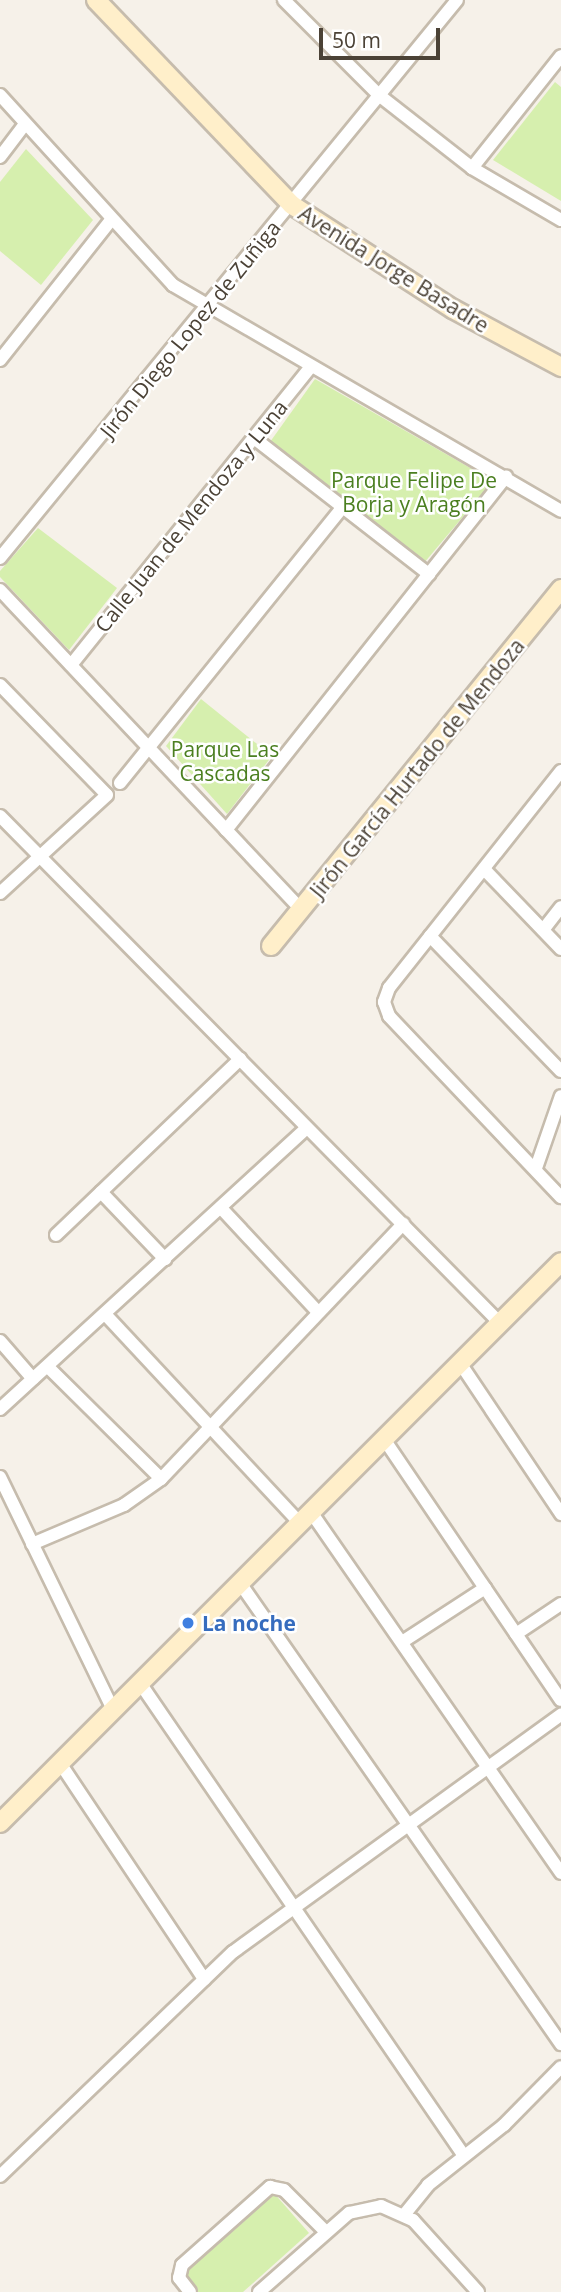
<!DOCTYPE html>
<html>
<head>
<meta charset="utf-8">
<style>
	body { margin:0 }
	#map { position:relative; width:561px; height:2292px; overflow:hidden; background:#f6f1e9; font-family:"Open Sans",sans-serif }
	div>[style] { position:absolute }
	.green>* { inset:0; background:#d6efae }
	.roads { filter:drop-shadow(2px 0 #c6bcad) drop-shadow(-2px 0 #c6bcad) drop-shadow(0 2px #c6bcad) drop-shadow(0 -2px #c6bcad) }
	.street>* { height:12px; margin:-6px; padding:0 6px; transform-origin:6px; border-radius:6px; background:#fff }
	.secondary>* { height:18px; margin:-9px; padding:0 9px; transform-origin:9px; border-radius:9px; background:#ffefca }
	.dots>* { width:19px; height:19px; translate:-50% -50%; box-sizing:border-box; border:4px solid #fff; border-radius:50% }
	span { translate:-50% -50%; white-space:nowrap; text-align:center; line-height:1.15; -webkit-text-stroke:5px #fff; paint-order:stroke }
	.street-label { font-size:21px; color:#4b4236 }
	.park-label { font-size:21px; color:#4b7f20 }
	.shop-label { font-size:21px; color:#366cbe; font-weight:700 }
	.left { translate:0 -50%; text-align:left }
	.scale { position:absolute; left:319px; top:28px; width:121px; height:32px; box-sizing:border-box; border:4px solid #4b4236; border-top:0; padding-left:9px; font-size:21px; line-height:24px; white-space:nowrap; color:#4b4236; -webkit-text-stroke:5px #fff; paint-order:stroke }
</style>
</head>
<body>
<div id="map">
	<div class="green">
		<i style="clip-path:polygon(555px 82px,561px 87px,561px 201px,493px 160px)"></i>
		<i style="clip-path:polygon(26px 149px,93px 220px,41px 285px,0 251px,0 182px)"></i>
		<i style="clip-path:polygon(315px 379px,493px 481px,424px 563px,270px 442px)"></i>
		<i style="clip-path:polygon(38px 528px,117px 588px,69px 650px,0 577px,0 571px)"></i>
		<i style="clip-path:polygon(201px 699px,272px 756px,227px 814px,166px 746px)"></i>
		<i style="clip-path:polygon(273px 2192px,309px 2233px,243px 2292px,197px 2292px,182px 2274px)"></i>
	</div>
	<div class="roads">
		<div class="street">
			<i style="left:284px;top:0;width:136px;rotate:45deg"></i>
			<i style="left:380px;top:96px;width:117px;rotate:38deg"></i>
			<i style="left:472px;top:168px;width:103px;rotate:30.3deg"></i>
			<i style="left:0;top:95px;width:257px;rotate:47.7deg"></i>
			<i style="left:173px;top:285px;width:449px;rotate:30.2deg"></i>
			<i style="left:0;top:157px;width:41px;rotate:-52.9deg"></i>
			<i style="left:472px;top:168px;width:143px;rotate:-51.5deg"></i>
			<i style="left:0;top:360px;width:179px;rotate:-51.6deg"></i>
			<i style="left:254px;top:438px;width:222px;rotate:37.9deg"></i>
			<i style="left:0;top:558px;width:721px;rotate:-50.68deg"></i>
			<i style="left:0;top:590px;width:440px;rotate:46.7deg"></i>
			<i style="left:71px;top:665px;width:383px;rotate:-51.2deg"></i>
			<i style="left:0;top:685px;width:153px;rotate:45.8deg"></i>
			<i style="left:107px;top:795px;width:145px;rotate:137.5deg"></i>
			<i style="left:561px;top:771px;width:277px;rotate:128.4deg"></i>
			<i style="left:389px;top:988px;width:15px;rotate:110deg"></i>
			<i style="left:384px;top:1002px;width:15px;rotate:70deg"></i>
			<i style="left:389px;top:1016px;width:250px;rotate:46.5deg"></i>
			<i style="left:120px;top:783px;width:355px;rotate:-51.1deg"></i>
			<i style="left:0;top:816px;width:712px;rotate:45.4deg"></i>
			<i style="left:226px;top:830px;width:451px;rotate:-51.6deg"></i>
			<i style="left:484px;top:869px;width:111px;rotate:46.1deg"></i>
			<i style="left:543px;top:930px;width:29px;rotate:-52deg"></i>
			<i style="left:430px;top:936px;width:188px;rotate:45.9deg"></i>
			<i style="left:536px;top:1168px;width:76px;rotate:-70.9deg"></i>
			<i style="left:101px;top:1192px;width:93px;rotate:46.3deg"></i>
			<i style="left:221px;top:1208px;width:142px;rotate:47deg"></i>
			<i style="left:56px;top:1235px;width:255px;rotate:-43.7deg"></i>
			<i style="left:105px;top:1314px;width:286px;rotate:47deg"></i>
			<i style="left:0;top:1341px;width:50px;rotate:49deg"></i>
			<i style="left:460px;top:1363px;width:182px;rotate:56.2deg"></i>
			<i style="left:48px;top:1367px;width:159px;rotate:44.7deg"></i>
			<i style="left:0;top:1409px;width:416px;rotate:-42.5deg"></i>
			<i style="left:384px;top:1439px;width:315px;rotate:55.9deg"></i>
			<i style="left:0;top:1477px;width:259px;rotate:64.1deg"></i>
			<i style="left:311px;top:1512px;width:439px;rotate:55.3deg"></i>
			<i style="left:32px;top:1544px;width:100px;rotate:-23deg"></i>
			<i style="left:124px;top:1505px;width:45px;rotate:-35.1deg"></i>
			<i style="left:161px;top:1479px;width:352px;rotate:-46.5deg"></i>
			<i style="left:240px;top:1583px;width:562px;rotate:55.15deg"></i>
			<i style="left:516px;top:1634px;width:54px;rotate:-33.7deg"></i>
			<i style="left:402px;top:1642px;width:99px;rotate:-33deg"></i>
			<i style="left:140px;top:1683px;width:573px;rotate:55.59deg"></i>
			<i style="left:60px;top:1763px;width:260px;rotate:56.3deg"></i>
			<i style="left:0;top:2176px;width:323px;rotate:-43.9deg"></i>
			<i style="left:233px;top:1952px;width:405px;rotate:-35.9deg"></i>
			<i style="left:404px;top:2215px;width:38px;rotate:-51deg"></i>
			<i style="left:428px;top:2185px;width:97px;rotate:-38.3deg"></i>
			<i style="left:504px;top:2125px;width:81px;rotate:-45.5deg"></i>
			<i style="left:190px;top:2292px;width:18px;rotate:-128deg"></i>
			<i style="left:179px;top:2278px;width:13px;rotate:-77deg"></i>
			<i style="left:182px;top:2265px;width:118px;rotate:-41.6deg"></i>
			<i style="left:270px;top:2187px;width:14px;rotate:12deg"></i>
			<i style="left:284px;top:2190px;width:59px;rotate:45deg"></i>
			<i style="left:259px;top:2292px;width:120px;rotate:-41.3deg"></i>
			<i style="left:349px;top:2213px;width:33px;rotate:-12deg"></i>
			<i style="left:381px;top:2206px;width:35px;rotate:24deg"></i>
			<i style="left:413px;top:2220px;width:97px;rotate:47.9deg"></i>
		</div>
		<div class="secondary">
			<i style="left:96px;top:0;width:284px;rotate:46.3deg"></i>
			<i style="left:292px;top:205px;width:192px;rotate:32.9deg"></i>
			<i style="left:453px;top:309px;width:123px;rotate:28.2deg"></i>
			<i style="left:271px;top:946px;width:460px;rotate:-50.9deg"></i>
			<i style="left:0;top:1823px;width:793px;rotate:-45deg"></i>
		</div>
	</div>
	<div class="dots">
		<i style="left:188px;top:1623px;background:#3f7fe0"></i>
	</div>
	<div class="street-label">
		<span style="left:394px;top:269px;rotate:32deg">Avenida Jorge Basadre</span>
		<span style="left:190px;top:329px;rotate:-51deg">Jirón Diego Lopez de Zuñiga</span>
		<span style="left:191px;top:516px;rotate:-51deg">Calle Juan de Mendoza y Luna</span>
		<span style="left:417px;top:768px;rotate:-51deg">Jirón García Hurtado de Mendoza</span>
	</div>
	<div class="park-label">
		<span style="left:414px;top:492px">Parque Felipe De<br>Borja y Aragón</span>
		<span style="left:225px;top:761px">Parque Las<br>Cascadas</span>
	</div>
	<div class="shop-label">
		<span class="left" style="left:202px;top:1623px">La noche</span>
	</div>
	<div class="scale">50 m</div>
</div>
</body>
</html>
